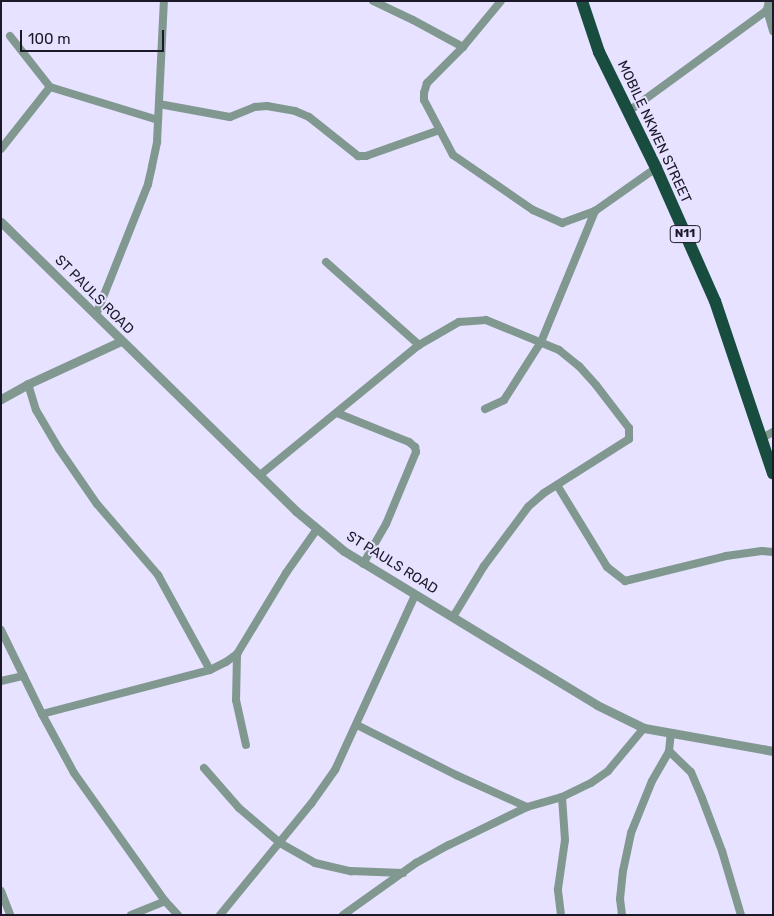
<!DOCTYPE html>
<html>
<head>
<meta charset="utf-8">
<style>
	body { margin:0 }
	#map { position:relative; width:774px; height:916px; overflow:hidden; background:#e6e2ff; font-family:Rubik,sans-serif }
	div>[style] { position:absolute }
	.minor>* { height:8px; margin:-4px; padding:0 4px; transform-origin:4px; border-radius:4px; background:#819890 }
	.tertiary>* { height:9px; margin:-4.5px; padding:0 4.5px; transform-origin:4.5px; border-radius:4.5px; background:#819890 }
	.trunk>* { height:12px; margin:-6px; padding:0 6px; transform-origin:6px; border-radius:6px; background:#184c3e }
	span { translate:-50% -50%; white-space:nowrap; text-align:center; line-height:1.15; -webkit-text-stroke:4px #e6e2ff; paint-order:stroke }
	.shield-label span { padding:1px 4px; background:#e6e2ff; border:1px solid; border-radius:4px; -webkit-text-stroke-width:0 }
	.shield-label { font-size:12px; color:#1b1929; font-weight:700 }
	.street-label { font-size:14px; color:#1b1929 }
	.frame { position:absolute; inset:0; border:2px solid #1b1929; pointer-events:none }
	.scale { position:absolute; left:20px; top:30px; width:144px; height:22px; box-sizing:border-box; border:2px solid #1b1929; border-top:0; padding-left:6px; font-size:15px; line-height:18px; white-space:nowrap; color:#1b1929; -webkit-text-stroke:4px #e6e2ff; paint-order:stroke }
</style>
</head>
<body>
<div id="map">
	<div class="minor">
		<i style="left:373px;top:1px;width:44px;rotate:25.4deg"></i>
		<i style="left:413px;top:20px;width:57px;rotate:28.4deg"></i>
		<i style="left:501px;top:1px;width:60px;rotate:129.6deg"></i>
		<i style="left:463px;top:47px;width:51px;rotate:135deg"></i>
		<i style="left:427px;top:83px;width:10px;rotate:107deg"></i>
		<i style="left:424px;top:93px;width:7px;rotate:90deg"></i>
		<i style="left:424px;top:100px;width:62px;rotate:62.2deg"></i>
		<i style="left:453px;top:155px;width:97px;rotate:34.5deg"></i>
		<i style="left:533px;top:210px;width:32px;rotate:24deg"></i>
		<i style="left:562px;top:223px;width:35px;rotate:-20deg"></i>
		<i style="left:595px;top:211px;width:75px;rotate:-35.2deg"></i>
		<i style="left:769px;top:1px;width:9px;rotate:103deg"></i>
		<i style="left:767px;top:10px;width:22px;rotate:74deg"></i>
		<i style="left:10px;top:36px;width:65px;rotate:51.9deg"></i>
		<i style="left:50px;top:87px;width:113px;rotate:17deg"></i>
		<i style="left:159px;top:104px;width:72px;rotate:10.4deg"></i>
		<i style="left:230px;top:117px;width:27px;rotate:-22deg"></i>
		<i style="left:255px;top:107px;width:12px;rotate:-5deg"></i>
		<i style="left:267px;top:106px;width:28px;rotate:10deg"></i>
		<i style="left:295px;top:111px;width:15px;rotate:23deg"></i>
		<i style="left:309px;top:117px;width:63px;rotate:38.5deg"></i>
		<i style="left:358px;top:156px;width:8px"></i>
		<i style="left:366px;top:156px;width:78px;rotate:-19.4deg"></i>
		<i style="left:629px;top:111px;width:178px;rotate:-36.1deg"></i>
		<i style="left:1px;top:149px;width:79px;rotate:-51.7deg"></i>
		<i style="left:326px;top:262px;width:125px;rotate:41.7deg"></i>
		<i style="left:96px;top:315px;width:141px;rotate:-68.3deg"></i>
		<i style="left:148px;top:184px;width:18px;rotate:-77deg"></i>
		<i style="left:152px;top:166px;width:25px;rotate:-78deg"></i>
		<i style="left:157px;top:142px;width:141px;rotate:-87.2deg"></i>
		<i style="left:28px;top:384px;width:27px;rotate:73deg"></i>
		<i style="left:36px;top:410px;width:45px;rotate:59.5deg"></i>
		<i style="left:59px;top:449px;width:67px;rotate:55.4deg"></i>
		<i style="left:97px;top:504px;width:94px;rotate:49.3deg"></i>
		<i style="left:158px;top:575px;width:108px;rotate:61.3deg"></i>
		<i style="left:485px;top:409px;width:21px;rotate:-25deg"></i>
		<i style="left:504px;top:400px;width:69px;rotate:-57.5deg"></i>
		<i style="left:541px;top:342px;width:142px;rotate:-67.6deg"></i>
		<i style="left:337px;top:413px;width:78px;rotate:21.9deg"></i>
		<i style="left:409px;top:442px;width:8px;rotate:40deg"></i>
		<i style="left:415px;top:447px;width:5px;rotate:79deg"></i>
		<i style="left:416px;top:452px;width:78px;rotate:112.6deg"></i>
		<i style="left:386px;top:524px;width:46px;rotate:119.9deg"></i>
		<i style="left:762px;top:438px;width:13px;rotate:-29deg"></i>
		<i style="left:260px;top:475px;width:205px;rotate:-39.3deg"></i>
		<i style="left:419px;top:345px;width:46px;rotate:-29.9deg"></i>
		<i style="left:459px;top:322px;width:27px;rotate:-4deg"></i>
		<i style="left:486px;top:320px;width:79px;rotate:22.3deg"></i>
		<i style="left:559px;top:350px;width:26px;rotate:39deg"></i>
		<i style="left:579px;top:366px;width:25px;rotate:48deg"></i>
		<i style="left:596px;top:385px;width:54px;rotate:52.5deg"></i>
		<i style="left:629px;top:428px;width:11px;rotate:90deg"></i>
		<i style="left:629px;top:439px;width:101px;rotate:147.6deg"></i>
		<i style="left:544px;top:493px;width:21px;rotate:139deg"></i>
		<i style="left:528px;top:507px;width:74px;rotate:126.7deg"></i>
		<i style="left:484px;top:566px;width:60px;rotate:121.3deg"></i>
		<i style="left:557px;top:485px;width:96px;rotate:58.6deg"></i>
		<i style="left:607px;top:567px;width:23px;rotate:38deg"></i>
		<i style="left:625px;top:581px;width:104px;rotate:-13.9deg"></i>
		<i style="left:726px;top:556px;width:36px;rotate:-8deg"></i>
		<i style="left:762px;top:551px;width:11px;rotate:5deg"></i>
		<i style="left:1px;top:630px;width:93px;rotate:64deg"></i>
		<i style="left:42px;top:714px;width:67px;rotate:61.5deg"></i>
		<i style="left:74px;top:773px;width:157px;rotate:54.6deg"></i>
		<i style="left:165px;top:901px;width:19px;rotate:47deg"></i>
		<i style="left:237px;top:654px;width:46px;rotate:91.2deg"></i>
		<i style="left:236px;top:700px;width:46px;rotate:77.5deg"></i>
		<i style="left:1px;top:681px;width:23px;rotate:-13deg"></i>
		<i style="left:42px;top:714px;width:174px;rotate:-14.7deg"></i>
		<i style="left:210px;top:670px;width:18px;rotate:-27deg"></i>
		<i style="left:226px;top:662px;width:14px;rotate:-36deg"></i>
		<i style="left:237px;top:654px;width:95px;rotate:-58.8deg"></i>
		<i style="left:286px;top:573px;width:54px;rotate:-54.8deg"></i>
		<i style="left:357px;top:725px;width:111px;rotate:26.8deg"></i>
		<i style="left:456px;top:775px;width:78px;rotate:24.3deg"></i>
		<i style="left:669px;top:751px;width:30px;rotate:44deg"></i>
		<i style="left:691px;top:772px;width:28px;rotate:67deg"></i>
		<i style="left:702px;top:798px;width:57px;rotate:69.3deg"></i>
		<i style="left:722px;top:851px;width:67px;rotate:73.5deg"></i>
		<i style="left:204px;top:768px;width:53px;rotate:48.8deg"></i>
		<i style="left:239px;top:808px;width:54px;rotate:40.5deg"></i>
		<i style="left:280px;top:843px;width:40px;rotate:29.7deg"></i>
		<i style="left:315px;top:863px;width:37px;rotate:13deg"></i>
		<i style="left:351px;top:871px;width:52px;rotate:2.2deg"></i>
		<i style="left:1px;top:891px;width:26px;rotate:69deg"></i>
		<i style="left:131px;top:915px;width:37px;rotate:-22deg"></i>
		<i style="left:220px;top:915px;width:144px;rotate:-50.7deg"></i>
		<i style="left:311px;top:804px;width:42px;rotate:-54.8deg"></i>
		<i style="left:335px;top:770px;width:192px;rotate:-65.4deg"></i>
		<i style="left:343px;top:915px;width:90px;rotate:-35.5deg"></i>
		<i style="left:416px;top:863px;width:38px;rotate:-29deg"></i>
		<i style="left:449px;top:845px;width:87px;rotate:-26deg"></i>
		<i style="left:527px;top:807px;width:36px;rotate:-16deg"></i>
		<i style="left:562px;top:797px;width:32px;rotate:-26deg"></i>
		<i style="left:591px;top:783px;width:21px;rotate:-35deg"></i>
		<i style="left:608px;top:771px;width:56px;rotate:-50.1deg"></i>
		<i style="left:561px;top:915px;width:26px;rotate:-97deg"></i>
		<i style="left:558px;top:889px;width:49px;rotate:-81.9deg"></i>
		<i style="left:565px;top:840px;width:43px;rotate:-94deg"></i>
		<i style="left:622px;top:915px;width:16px;rotate:-97deg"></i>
		<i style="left:620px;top:899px;width:28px;rotate:-84deg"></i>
		<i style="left:623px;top:871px;width:39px;rotate:-78deg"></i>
		<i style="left:631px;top:833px;width:56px;rotate:-68deg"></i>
		<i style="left:652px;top:781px;width:34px;rotate:-60deg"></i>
		<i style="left:669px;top:751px;width:18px;rotate:-84deg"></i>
	</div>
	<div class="tertiary">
		<i style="left:1px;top:222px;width:413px;rotate:44.4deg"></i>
		<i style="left:296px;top:511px;width:62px;rotate:39.8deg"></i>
		<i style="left:344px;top:551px;width:296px;rotate:31.3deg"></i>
		<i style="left:597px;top:705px;width:52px;rotate:26.1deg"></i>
		<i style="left:644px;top:728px;width:131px;rotate:10.1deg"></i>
		<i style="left:1px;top:399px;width:31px;rotate:-29deg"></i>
		<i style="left:28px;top:384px;width:102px;rotate:-24.8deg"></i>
	</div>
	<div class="trunk">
		<i style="left:582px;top:1px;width:54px;rotate:71.6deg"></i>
		<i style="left:599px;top:52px;width:129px;rotate:63.8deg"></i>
		<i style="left:656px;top:168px;width:145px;rotate:66.1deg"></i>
		<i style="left:715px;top:301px;width:182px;rotate:71.4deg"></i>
	</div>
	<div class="shield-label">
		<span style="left:685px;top:234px">N11</span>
	</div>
	<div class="street-label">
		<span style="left:654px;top:132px;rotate:65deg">MOBILE NKWEN STREET</span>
		<span style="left:94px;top:295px;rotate:45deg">ST PAULS ROAD</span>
		<span style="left:392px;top:563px;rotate:32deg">ST PAULS ROAD</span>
	</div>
	<div class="frame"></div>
	<div class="scale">100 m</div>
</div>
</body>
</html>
